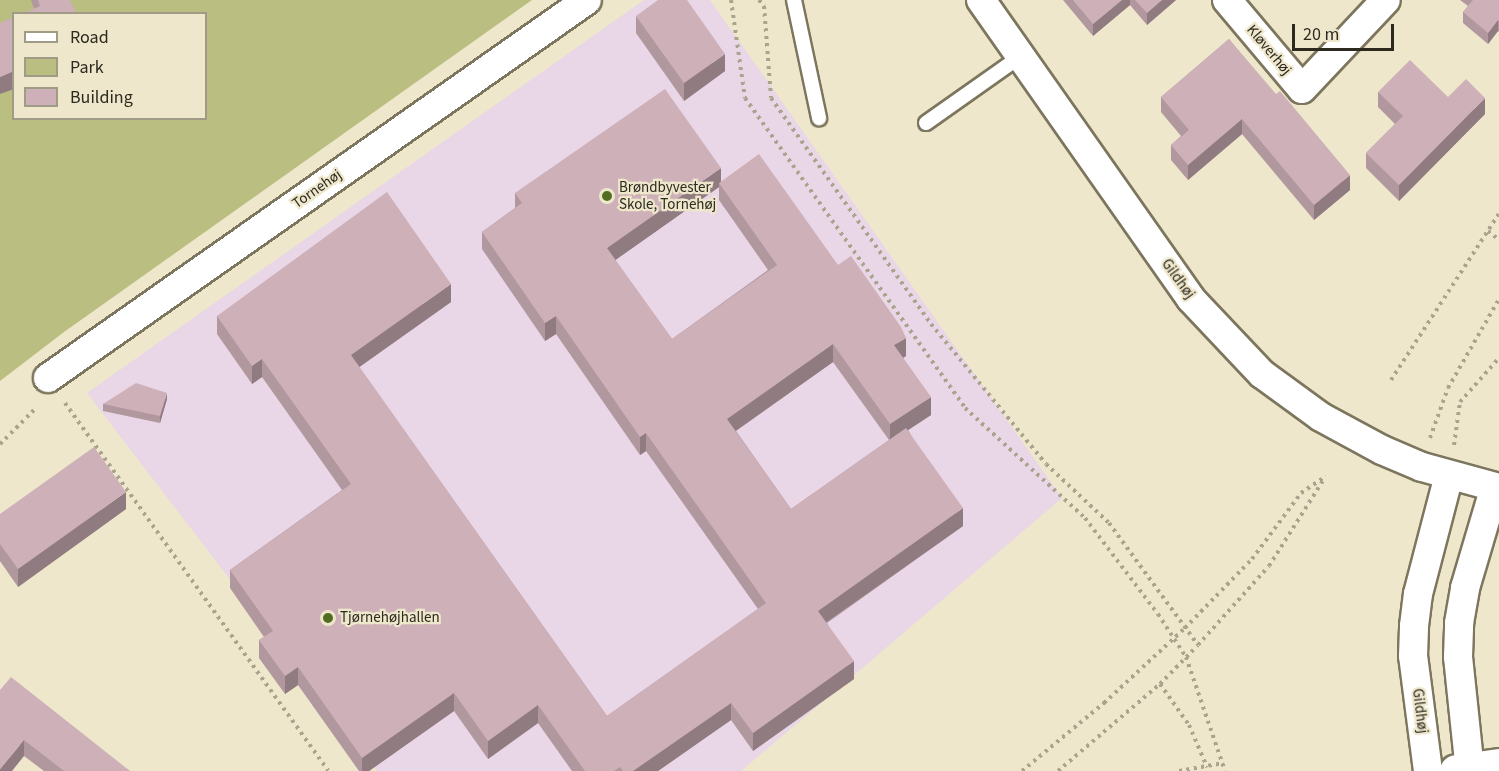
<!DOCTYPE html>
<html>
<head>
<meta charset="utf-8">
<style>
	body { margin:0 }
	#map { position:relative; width:1499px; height:771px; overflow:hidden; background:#eee7cc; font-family:"Source Sans 3",sans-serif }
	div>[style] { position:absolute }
	.education>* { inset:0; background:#e9d6e6 }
	.green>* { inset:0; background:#bbbe81 }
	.path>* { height:4px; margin-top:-2px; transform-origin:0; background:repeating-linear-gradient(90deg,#aaa48f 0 3px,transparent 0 7.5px) }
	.roads { filter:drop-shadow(2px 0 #7d765e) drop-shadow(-2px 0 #7d765e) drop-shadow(0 2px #7d765e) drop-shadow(0 -2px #7d765e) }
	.service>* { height:14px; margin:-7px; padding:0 7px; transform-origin:7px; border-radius:7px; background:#fff }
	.minor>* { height:28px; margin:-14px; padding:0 14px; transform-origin:14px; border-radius:14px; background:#fff }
	.tertiary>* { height:33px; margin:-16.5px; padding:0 16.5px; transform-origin:16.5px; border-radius:16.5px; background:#fff }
	.wall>* { inset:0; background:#b1979e }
	.shaded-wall>* { inset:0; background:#907b81 }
	.building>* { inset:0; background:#ceb0b8 }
	.dots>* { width:16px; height:16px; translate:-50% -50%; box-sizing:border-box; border:3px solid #eee7cc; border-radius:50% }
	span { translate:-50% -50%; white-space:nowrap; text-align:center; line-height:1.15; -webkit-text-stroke:4.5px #eee7cc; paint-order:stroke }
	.street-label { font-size:15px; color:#2c291f }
	.poi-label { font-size:15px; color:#2c291f }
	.left { translate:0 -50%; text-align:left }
	.legend { position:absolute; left:12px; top:12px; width:195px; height:108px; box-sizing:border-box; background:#eee7cc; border:2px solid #a09b87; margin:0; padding:8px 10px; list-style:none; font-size:18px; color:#2c291f }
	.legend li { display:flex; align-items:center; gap:12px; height:30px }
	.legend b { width:30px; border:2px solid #a09b87 }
	.scale { position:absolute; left:1292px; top:24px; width:102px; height:27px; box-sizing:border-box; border:3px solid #2c291f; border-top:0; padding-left:8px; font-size:18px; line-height:21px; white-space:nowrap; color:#2c291f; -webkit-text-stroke:4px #eee7cc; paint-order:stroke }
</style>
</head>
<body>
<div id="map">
	<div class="education">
		<i style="clip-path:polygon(644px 0,710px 0,1062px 498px,741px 771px,377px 771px,87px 393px)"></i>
	</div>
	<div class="green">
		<i style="clip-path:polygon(evenodd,0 0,532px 0,64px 332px,0 381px,0 0,14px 14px,206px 14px,206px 118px,14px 118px,14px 14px)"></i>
	</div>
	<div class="path">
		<i style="left:731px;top:0;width:99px;rotate:81.9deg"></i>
		<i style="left:745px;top:98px;width:380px;rotate:54.6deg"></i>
		<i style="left:965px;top:408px;width:163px;rotate:42.5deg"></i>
		<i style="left:1085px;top:518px;width:121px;rotate:52.8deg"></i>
		<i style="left:1158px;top:614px;width:51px;rotate:56.9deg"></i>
		<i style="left:1186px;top:657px;width:120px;rotate:71.1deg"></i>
		<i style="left:759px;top:0;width:8px;rotate:50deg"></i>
		<i style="left:764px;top:6px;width:92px;rotate:85.6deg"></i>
		<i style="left:771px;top:98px;width:277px;rotate:54.7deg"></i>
		<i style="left:931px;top:324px;width:181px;rotate:50.6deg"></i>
		<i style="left:1046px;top:464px;width:86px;rotate:43.1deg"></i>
		<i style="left:1109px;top:523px;width:151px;rotate:53.9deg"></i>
		<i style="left:1488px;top:231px;width:14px;rotate:39deg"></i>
		<i style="left:1391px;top:380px;width:198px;rotate:-57deg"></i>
		<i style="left:65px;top:403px;width:452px;rotate:54.4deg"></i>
		<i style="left:1430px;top:438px;width:53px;rotate:-70.2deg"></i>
		<i style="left:1448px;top:388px;width:103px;rotate:-60.2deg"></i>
		<i style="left:0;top:444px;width:52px;rotate:-45deg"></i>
		<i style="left:1454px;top:445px;width:43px;rotate:-82.1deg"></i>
		<i style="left:1460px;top:402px;width:59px;rotate:-48.4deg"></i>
		<i style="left:1160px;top:684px;width:50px;rotate:54.7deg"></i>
		<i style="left:1189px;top:725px;width:46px;rotate:66.8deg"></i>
		<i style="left:1022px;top:771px;width:107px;rotate:-39.7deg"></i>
		<i style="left:1104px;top:703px;width:110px;rotate:-42.8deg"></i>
		<i style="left:1185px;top:628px;width:96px;rotate:-45.8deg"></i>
		<i style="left:1252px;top:559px;width:82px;rotate:-53.4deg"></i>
		<i style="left:1301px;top:493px;width:30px;rotate:-34deg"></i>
		<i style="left:1058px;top:771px;width:134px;rotate:-40.5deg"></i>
		<i style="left:1160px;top:684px;width:54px;rotate:-45.7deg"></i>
		<i style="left:1198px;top:645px;width:106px;rotate:-48.1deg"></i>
		<i style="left:1269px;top:566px;width:103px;rotate:-57.7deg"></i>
		<i style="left:1179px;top:771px;width:45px;rotate:-10.3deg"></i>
	</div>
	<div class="roads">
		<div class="service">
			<i style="left:794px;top:0;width:121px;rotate:78deg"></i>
			<i style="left:926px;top:123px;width:116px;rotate:-35.2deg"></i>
		</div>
		<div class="minor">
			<i style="left:981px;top:0;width:365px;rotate:54.9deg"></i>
			<i style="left:1191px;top:299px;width:103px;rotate:46.6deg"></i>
			<i style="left:1262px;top:374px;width:73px;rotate:36.1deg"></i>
			<i style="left:1321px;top:417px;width:69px;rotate:28.4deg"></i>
			<i style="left:1382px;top:450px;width:43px;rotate:23deg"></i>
			<i style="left:1422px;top:467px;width:80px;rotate:15.3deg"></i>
			<i style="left:1227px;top:0;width:116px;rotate:49.9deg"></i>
			<i style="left:1302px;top:89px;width:122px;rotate:-46.7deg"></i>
			<i style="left:48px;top:378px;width:658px;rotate:-35.04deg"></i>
			<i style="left:1428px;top:771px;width:116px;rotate:-97.4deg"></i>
			<i style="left:1413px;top:656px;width:30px;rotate:-88deg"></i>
			<i style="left:1414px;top:626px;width:32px;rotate:-83deg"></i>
			<i style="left:1418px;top:594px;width:123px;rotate:-75.4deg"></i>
			<i style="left:1470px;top:771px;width:115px;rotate:-96deg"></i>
			<i style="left:1458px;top:657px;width:34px;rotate:-88deg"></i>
			<i style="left:1459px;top:623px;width:36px;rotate:-80deg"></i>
			<i style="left:1465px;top:588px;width:105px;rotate:-73.5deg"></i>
		</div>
		<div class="tertiary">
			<i style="left:1456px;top:771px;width:43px;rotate:-7.9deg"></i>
		</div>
	</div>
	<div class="wall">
		<i style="clip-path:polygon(31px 0,70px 0,34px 9px)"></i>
		<i style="clip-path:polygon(1063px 0,1176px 0,1147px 25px,1130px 5px,1093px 36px)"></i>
		<i style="clip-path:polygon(1460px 0,1499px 0,1499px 32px,1498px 31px,1488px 44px,1463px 23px,1463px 12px,1468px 6px)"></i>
		<i style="clip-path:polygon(636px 16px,725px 71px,684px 101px,636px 33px)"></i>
		<i style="clip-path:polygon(1229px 39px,1350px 190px,1314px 220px,1242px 134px,1188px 180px,1171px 160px,1171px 145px,1181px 136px,1161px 112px,1161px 97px)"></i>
		<i style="clip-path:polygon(1378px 92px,1448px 97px,1485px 114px,1399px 201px,1366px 168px,1366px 153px,1395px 124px,1378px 107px)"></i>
		<i style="clip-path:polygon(evenodd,721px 181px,838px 265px,906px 356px,903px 358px,931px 415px,908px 430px,963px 526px,827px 623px,854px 679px,753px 751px,731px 720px,658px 771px,572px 771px,538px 723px,488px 759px,454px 711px,369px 771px,359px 771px,298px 685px,285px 694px,259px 658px,259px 640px,264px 637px,230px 588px,230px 570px,342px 490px,262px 377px,252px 384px,217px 334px,217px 316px,451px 302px,359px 367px,607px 716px,758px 609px,646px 451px,640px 455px,556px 334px,545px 341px,482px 249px,482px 232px,515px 208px,515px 193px,721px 181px,719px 187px,719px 200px,768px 270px,672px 339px,615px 260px,719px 187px,721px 181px,833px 362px,889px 440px,791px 509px,736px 431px,833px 362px)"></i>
		<i style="clip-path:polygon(167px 399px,160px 423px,103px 411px,103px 404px)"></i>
		<i style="clip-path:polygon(126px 509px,18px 587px,0 561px,0 514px)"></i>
		<i style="clip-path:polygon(0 690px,130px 771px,44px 771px,24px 756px)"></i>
	</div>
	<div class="shaded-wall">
		<i style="clip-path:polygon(1122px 0,1130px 0,1130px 5px,1093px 36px,1093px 24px)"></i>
		<i style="clip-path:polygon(1162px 0,1176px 0,1147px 25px,1147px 13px)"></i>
		<i style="clip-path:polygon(1498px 20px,1498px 31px,1488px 44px,1488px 33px)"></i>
		<i style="clip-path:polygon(725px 54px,725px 71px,684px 101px,684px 83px)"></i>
		<i style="clip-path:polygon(14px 71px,14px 89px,0 94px,0 77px)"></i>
		<i style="clip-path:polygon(1485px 98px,1485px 114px,1399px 201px,1399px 185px)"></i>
		<i style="clip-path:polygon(1242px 119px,1242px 134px,1188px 180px,1188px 165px)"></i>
		<i style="clip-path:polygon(721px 168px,721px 185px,719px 183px,719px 187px,607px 266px,607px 248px)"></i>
		<i style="clip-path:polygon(1350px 175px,1350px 190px,1314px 220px,1314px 205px)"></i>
		<i style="clip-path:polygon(451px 284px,451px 302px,351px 373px,351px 355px)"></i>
		<i style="clip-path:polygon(556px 316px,556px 334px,545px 341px,545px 323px)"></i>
		<i style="clip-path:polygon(906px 338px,906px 356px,894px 363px,894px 345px)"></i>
		<i style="clip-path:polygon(833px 344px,833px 362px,727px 437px,727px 419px)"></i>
		<i style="clip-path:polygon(262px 359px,262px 377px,252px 384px,252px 366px)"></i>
		<i style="clip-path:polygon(167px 393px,167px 399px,160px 423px,160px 416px)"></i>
		<i style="clip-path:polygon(931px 397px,931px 415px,890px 442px,890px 424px)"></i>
		<i style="clip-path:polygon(646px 433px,646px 451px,640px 455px,640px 437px)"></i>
		<i style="clip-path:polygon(126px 492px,126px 509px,18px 587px,18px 569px)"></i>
		<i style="clip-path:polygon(963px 508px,963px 526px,818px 628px,818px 611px)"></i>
		<i style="clip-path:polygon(854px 661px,854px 679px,753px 751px,753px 733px)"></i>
		<i style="clip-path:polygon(298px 667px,298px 685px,285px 694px,285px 676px)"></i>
		<i style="clip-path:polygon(454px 693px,454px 711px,369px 771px,362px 771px,362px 758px)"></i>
		<i style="clip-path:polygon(731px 703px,731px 720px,658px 771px,633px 771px)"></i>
		<i style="clip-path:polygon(538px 705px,538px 723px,488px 759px,488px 741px)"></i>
		<i style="clip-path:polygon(24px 740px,24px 756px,12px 771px,0 771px,0 769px)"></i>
	</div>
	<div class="building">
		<i style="clip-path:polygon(38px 0,70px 0,76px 14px,22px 14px,40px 6px)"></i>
		<i style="clip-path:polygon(658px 0,687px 0,725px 54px,684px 83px,636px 16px)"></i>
		<i style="clip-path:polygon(1073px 0,1122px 0,1093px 24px)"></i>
		<i style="clip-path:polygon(1135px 0,1162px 0,1147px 13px)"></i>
		<i style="clip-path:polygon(1473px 0,1499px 0,1499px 21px,1498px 20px,1488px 33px,1463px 12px)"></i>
		<i style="clip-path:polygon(14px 17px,14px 71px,0 77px,0 23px)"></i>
		<i style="clip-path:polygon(1229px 39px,1276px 94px,1280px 91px,1350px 175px,1314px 205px,1242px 119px,1188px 165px,1171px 145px,1189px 130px,1161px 97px)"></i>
		<i style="clip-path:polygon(1410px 60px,1448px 97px,1466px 79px,1485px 98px,1399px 185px,1366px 153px,1403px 116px,1378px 92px)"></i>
		<i style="clip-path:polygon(665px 89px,721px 168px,607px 248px,672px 339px,777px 265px,719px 183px,759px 154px,838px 265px,851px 256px,901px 327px,906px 338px,894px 345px,931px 397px,890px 424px,833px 344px,727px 419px,791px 509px,906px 428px,963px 508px,818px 611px,854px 661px,753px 733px,731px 703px,633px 771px,623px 771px,620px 767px,614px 771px,585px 771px,538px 705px,488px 741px,454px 693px,362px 758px,298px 667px,285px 676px,259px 640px,273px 631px,230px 570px,351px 484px,262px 359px,252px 366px,217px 316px,387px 192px,451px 284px,351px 355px,607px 716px,766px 603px,646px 433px,640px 437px,556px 316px,545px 323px,482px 232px,522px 203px,515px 193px)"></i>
		<i style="clip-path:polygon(136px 383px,167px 393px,160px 416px,103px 404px)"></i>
		<i style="clip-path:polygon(94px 447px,126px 492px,18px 569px,0 544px,0 514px)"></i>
		<i style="clip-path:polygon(11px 677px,130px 771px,64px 771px,24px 740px,0 769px,0 690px)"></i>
	</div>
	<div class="dots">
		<i style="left:607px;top:196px;background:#536d20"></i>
		<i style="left:328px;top:618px;background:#536d20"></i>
	</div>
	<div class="street-label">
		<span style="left:1269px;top:50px;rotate:50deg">Kløverhøj</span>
		<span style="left:317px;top:189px;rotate:-35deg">Tornehøj</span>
		<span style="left:1178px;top:279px;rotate:54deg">Gildhøj</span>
		<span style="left:1420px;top:711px;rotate:83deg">Gildhøj</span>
	</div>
	<div class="poi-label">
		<span class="left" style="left:619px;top:196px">Brøndbyvester<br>Skole, Tornehøj</span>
		<span class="left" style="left:340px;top:618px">Tjørnehøjhallen</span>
	</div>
	<ul class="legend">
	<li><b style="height:8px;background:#fff"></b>Road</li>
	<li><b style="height:16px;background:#bbbe81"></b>Park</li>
	<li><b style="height:16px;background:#ceb0b8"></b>Building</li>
	</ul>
	<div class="scale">20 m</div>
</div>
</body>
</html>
